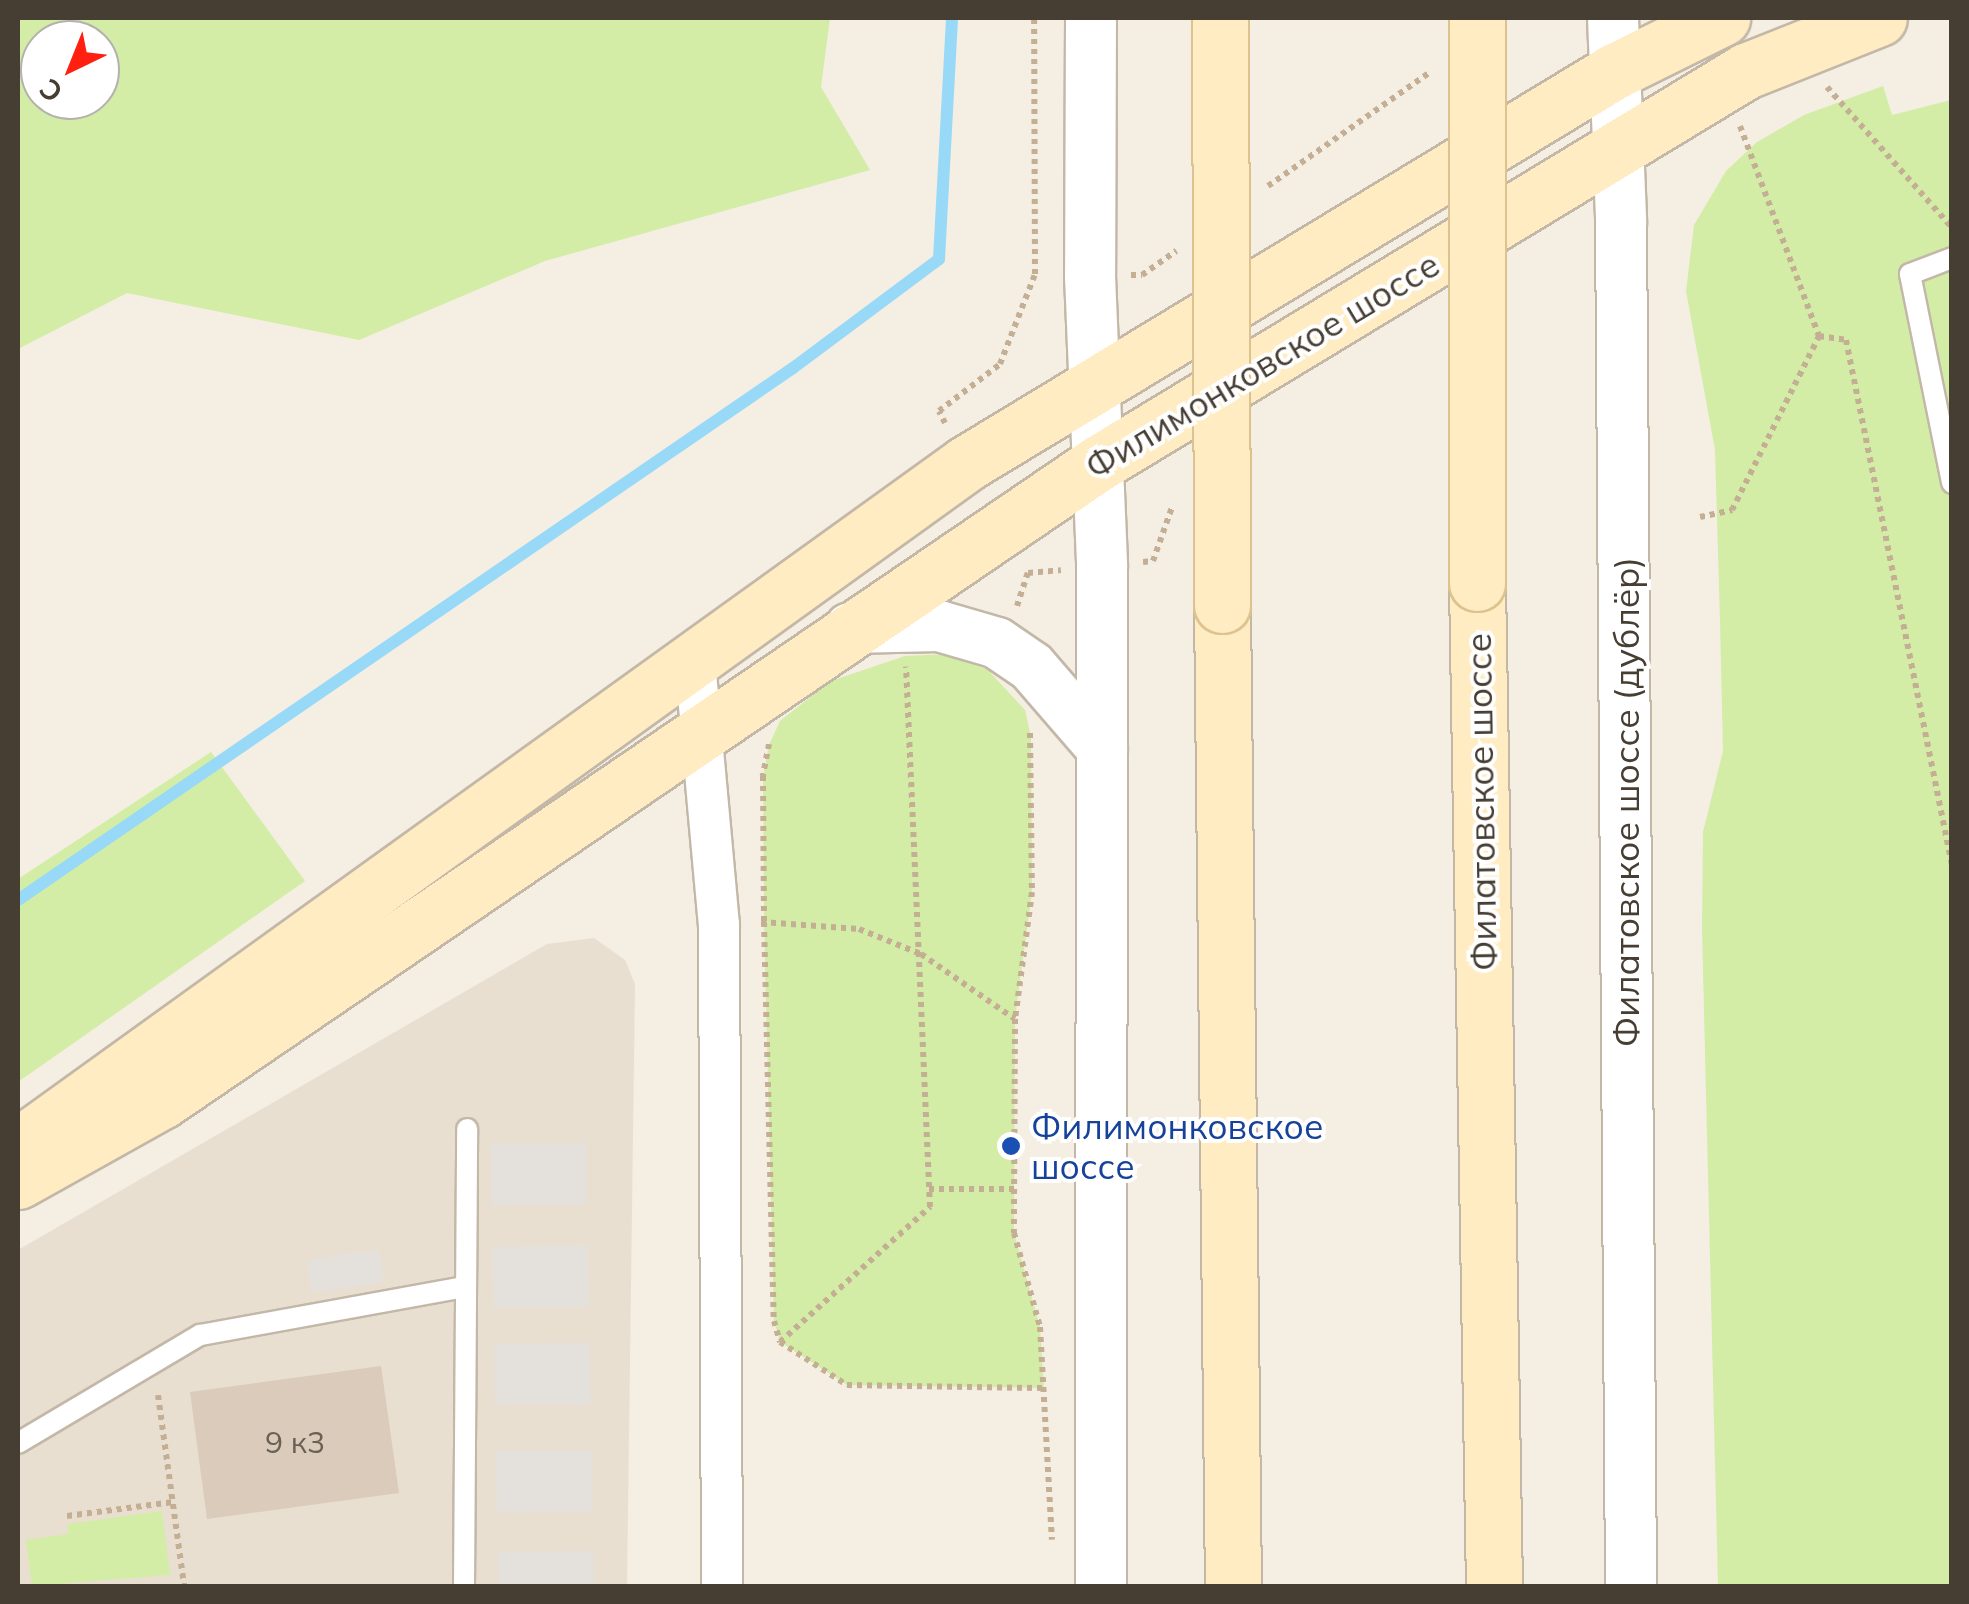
<!DOCTYPE html>
<html>
<head>
<meta charset="utf-8">
<style>
	body { margin:0 }
	#map { position:relative; width:1969px; height:1604px; overflow:hidden; background:#f4eee3; font-family:Mulish,sans-serif }
	div>[style] { position:absolute }
	.residential>* { inset:0; background:#e9dfd1 }
	.green>* { inset:0; background:#d3eda7 }
	.parking>* { inset:0; background:#e4e0dc }
	.stream>* { height:12px; margin:-6px; padding:0 6px; transform-origin:6px; border-radius:6px; background:#98d9f8 }
	.building>* { inset:0; background:#dacbba }
	.path>* { height:6px; margin-top:-3px; transform-origin:0; background:repeating-linear-gradient(90deg,#c4af94 0 5px,transparent 0 10px) }
	.roads { filter:drop-shadow(2px 0 #c3b8a8) drop-shadow(-2px 0 #c3b8a8) drop-shadow(0 2px #c3b8a8) drop-shadow(0 -2px #c3b8a8) }
	.service>* { height:20px; margin:-10px; padding:0 10px; transform-origin:10px; border-radius:10px; background:#fff }
	.minor>* { height:40px; margin:-20px; padding:0 20px; transform-origin:20px; border-radius:20px; background:#fff }
	.tertiary>* { height:50px; margin:-25px; padding:0 25px; transform-origin:25px; border-radius:25px; background:#fff }
	.secondary>* { height:55px; margin:-27.5px; padding:0 27.5px; transform-origin:27.5px; border-radius:27.5px; background:#ffecc2 }
	.bridges { filter:drop-shadow(2px 0 #dcc28f) drop-shadow(-2px 0 #dcc28f) drop-shadow(0 2px #dcc28f) drop-shadow(0 -2px #dcc28f) }
	.secondary-bridge>* { height:55px; margin:-27.5px; padding:0 27.5px; transform-origin:27.5px; border-radius:27.5px; background:#ffecc2 }
	.dots>* { width:28px; height:28px; translate:-50% -50%; box-sizing:border-box; border:5px solid #fff; border-radius:50% }
	span { translate:-50% -50%; white-space:nowrap; text-align:center; line-height:1.15; -webkit-text-stroke:8px #fff; paint-order:stroke }
	.number-label { font-size:30px; color:#6b6055 }
	.number-label span { -webkit-text-stroke-width:0 }
	.street-label { font-size:35px; color:#463d33 }
	.transit-label { font-size:35px; color:#164399 }
	.left { translate:0 -50%; text-align:left }
	.frame { position:absolute; inset:0; border:20px solid #463d33; pointer-events:none }
	.north { position:absolute; left:20px; top:20px; width:100px; height:100px; box-sizing:border-box; background:#fff; border:2px solid #b5b1ad; border-radius:50%; rotate:223deg; font-size:28px; font-weight:700; line-height:40px; text-align:center; color:#463d33 }
	.north::after { content:''; display:block; margin:auto; width:35px; height:45px; background:#ff200f; clip-path:polygon(50% 0,100% 100%,50% 72%,0 100%) }
</style>
</head>
<body>
<div id="map">
	<div class="residential">
		<i style="clip-path:polygon(594px 938px,625px 960px,635px 984px,627px 1586px,18px 1586px,18px 1250px,547px 944px)"></i>
	</div>
	<div class="green">
		<i style="clip-path:polygon(evenodd,18px 18px,830px 18px,821px 87px,870px 170px,545px 261px,359px 340px,127px 293px,18px 349px,18px 18px,100px 40px,100px 100px,40px 100px,40px 40px,100px 40px)"></i>
		<i style="clip-path:polygon(1883px 86px,1892px 115px,1951px 100px,1951px 1586px,1718px 1586px,1702px 929px,1703px 832px,1723px 751px,1720px 620px,1715px 450px,1686px 291px,1694px 225px,1726px 171px,1757px 142px,1804px 115px)"></i>
		<i style="clip-path:polygon(948px 654px,988px 670px,1025px 710px,1031px 737px,1032px 892px,1015px 1019px,1014px 1233px,1040px 1327px,1044px 1388px,847px 1385px,780px 1342px,774px 1321px,764px 922px,763px 776px,769px 745px,780px 721px,831px 681px,905px 656px)"></i>
		<i style="clip-path:polygon(211px 752px,305px 881px,18px 1082px,18px 879px)"></i>
		<i style="clip-path:polygon(162px 1511px,170px 1575px,32px 1586px,26px 1540px,68px 1534px,67px 1524px)"></i>
	</div>
	<div class="parking">
		<i style="clip-path:polygon(586px 1143px,587px 1204px,492px 1205px,491px 1144px)"></i>
		<i style="clip-path:polygon(588px 1245px,589px 1307px,494px 1308px,492px 1247px)"></i>
		<i style="clip-path:polygon(379px 1250px,384px 1282px,311px 1292px,307px 1260px)"></i>
		<i style="clip-path:polygon(589px 1343px,591px 1404px,495px 1405px,494px 1344px)"></i>
		<i style="clip-path:polygon(591px 1450px,592px 1511px,497px 1512px,496px 1451px)"></i>
		<i style="clip-path:polygon(593px 1551px,594px 1586px,499px 1586px,498px 1552px)"></i>
	</div>
	<div class="stream">
		<i style="left:18px;top:900px;width:940px;rotate:-34.47deg"></i>
		<i style="left:793px;top:368px;width:182px;rotate:-36.7deg"></i>
		<i style="left:939px;top:259px;width:241px;rotate:-86.9deg"></i>
	</div>
	<div class="building">
		<i style="clip-path:polygon(381px 1366px,399px 1493px,207px 1519px,190px 1392px)"></i>
	</div>
	<div class="path">
		<i style="left:1827px;top:87px;width:188px;rotate:48.4deg"></i>
		<i style="left:1740px;top:126px;width:224px;rotate:69.4deg"></i>
		<i style="left:1268px;top:186px;width:197px;rotate:-35.1deg"></i>
		<i style="left:1131px;top:275px;width:11px"></i>
		<i style="left:1142px;top:275px;width:42px;rotate:-35.2deg"></i>
		<i style="left:945px;top:423px;width:13px;rotate:-117deg"></i>
		<i style="left:939px;top:411px;width:77px;rotate:-37.6deg"></i>
		<i style="left:1000px;top:364px;width:97px;rotate:-68.7deg"></i>
		<i style="left:1035px;top:274px;width:256px;rotate:-90.2deg"></i>
		<i style="left:1700px;top:517px;width:33px;rotate:-12deg"></i>
		<i style="left:1732px;top:510px;width:195px;rotate:-63.4deg"></i>
		<i style="left:1819px;top:336px;width:27px;rotate:8deg"></i>
		<i style="left:1846px;top:340px;width:536px;rotate:78.59deg"></i>
		<i style="left:1143px;top:562px;width:10px;rotate:-6deg"></i>
		<i style="left:1153px;top:561px;width:57px;rotate:-70.6deg"></i>
		<i style="left:1017px;top:606px;width:35px;rotate:-72deg"></i>
		<i style="left:1028px;top:573px;width:33px;rotate:-5deg"></i>
		<i style="left:1030px;top:733px;width:159px;rotate:89.3deg"></i>
		<i style="left:1032px;top:892px;width:128px;rotate:97.6deg"></i>
		<i style="left:1015px;top:1019px;width:214px;rotate:90.3deg"></i>
		<i style="left:1014px;top:1233px;width:98px;rotate:74.5deg"></i>
		<i style="left:1040px;top:1327px;width:213px;rotate:86.8deg"></i>
		<i style="left:769px;top:744px;width:33px;rotate:101deg"></i>
		<i style="left:763px;top:776px;width:146px;rotate:89.6deg"></i>
		<i style="left:764px;top:922px;width:399px;rotate:88.6deg"></i>
		<i style="left:774px;top:1321px;width:22px;rotate:74deg"></i>
		<i style="left:780px;top:1342px;width:80px;rotate:32.7deg"></i>
		<i style="left:847px;top:1385px;width:197px;rotate:0.9deg"></i>
		<i style="left:761px;top:922px;width:98px;rotate:4.1deg"></i>
		<i style="left:859px;top:929px;width:67px;rotate:22deg"></i>
		<i style="left:921px;top:954px;width:114px;rotate:34.7deg"></i>
		<i style="left:929px;top:1189px;width:86px"></i>
		<i style="left:780px;top:1342px;width:202px;rotate:-42deg"></i>
		<i style="left:930px;top:1207px;width:541px;rotate:-92.54deg"></i>
		<i style="left:158px;top:1395px;width:193px;rotate:82.2deg"></i>
		<i style="left:67px;top:1516px;width:107px;rotate:-7.5deg"></i>
	</div>
	<div class="roads">
		<div class="service">
			<i style="left:1952px;top:258px;width:45px;rotate:159.1deg"></i>
			<i style="left:1910px;top:274px;width:213px;rotate:78.6deg"></i>
			<i style="left:18px;top:1443px;width:212px;rotate:-30.7deg"></i>
			<i style="left:200px;top:1335px;width:269px;rotate:-10.3deg"></i>
			<i style="left:464px;top:1586px;width:457px;rotate:-89.6deg"></i>
		</div>
		<div class="minor">
			<i style="left:695px;top:662px;width:263px;rotate:84.8deg"></i>
			<i style="left:719px;top:924px;width:662px;rotate:89.74deg"></i>
		</div>
		<div class="tertiary">
			<i style="left:1091px;top:18px;width:258px;rotate:90.2deg"></i>
			<i style="left:1090px;top:276px;width:291px;rotate:87.6deg"></i>
			<i style="left:1102px;top:567px;width:1019px;rotate:90.06deg"></i>
			<i style="left:1613px;top:18px;width:203px;rotate:87.7deg"></i>
			<i style="left:1621px;top:221px;width:1365px;rotate:89.58deg"></i>
			<i style="left:850px;top:628px;width:89px;rotate:-1.3deg"></i>
			<i style="left:939px;top:626px;width:60px;rotate:16.3deg"></i>
			<i style="left:997px;top:643px;width:42px;rotate:34.4deg"></i>
			<i style="left:1032px;top:667px;width:107px;rotate:49.2deg"></i>
		</div>
		<div class="secondary">
			<i style="left:1477px;top:583px;width:1003px;rotate:89.03deg"></i>
			<i style="left:1222px;top:605px;width:981px;rotate:89.36deg"></i>
			<i style="left:18px;top:1146px;width:1169px;rotate:-35.74deg"></i>
			<i style="left:967px;top:463px;width:755px;rotate:-31.18deg"></i>
			<i style="left:1613px;top:72px;width:122px;rotate:-26.4deg"></i>
			<i style="left:18px;top:1181px;width:166px;rotate:-29.2deg"></i>
			<i style="left:163px;top:1100px;width:1130px;rotate:-34.25deg"></i>
			<i style="left:1097px;top:464px;width:759px;rotate:-31.2deg"></i>
			<i style="left:1746px;top:71px;width:143px;rotate:-21.7deg"></i>
		</div>
	</div>
	<div class="bridges">
		<div class="secondary-bridge">
			<i style="left:1220px;top:18px;width:587px;rotate:89.8deg"></i>
			<i style="left:1477px;top:18px;width:565px;rotate:90deg"></i>
		</div>
	</div>
	<div class="dots">
		<i style="left:1011px;top:1146px;background:#1a4fb4"></i>
	</div>
	<div class="number-label">
		<span style="left:295px;top:1442px">9 к3</span>
	</div>
	<div class="street-label">
		<span style="left:1262px;top:365px;rotate:-31deg">Филимонковское шоссе</span>
		<span style="left:1481px;top:802px;rotate:-91deg">Филатовское шоссе</span>
		<span style="left:1626px;top:802px;rotate:-90deg">Филатовское шоссе (дублёр)</span>
	</div>
	<div class="transit-label">
		<span class="left" style="left:1031px;top:1146px">Филимонковское<br>шоссе</span>
	</div>
	<div class="frame"></div>
	<div class="north">С</div>
</div>
</body>
</html>
